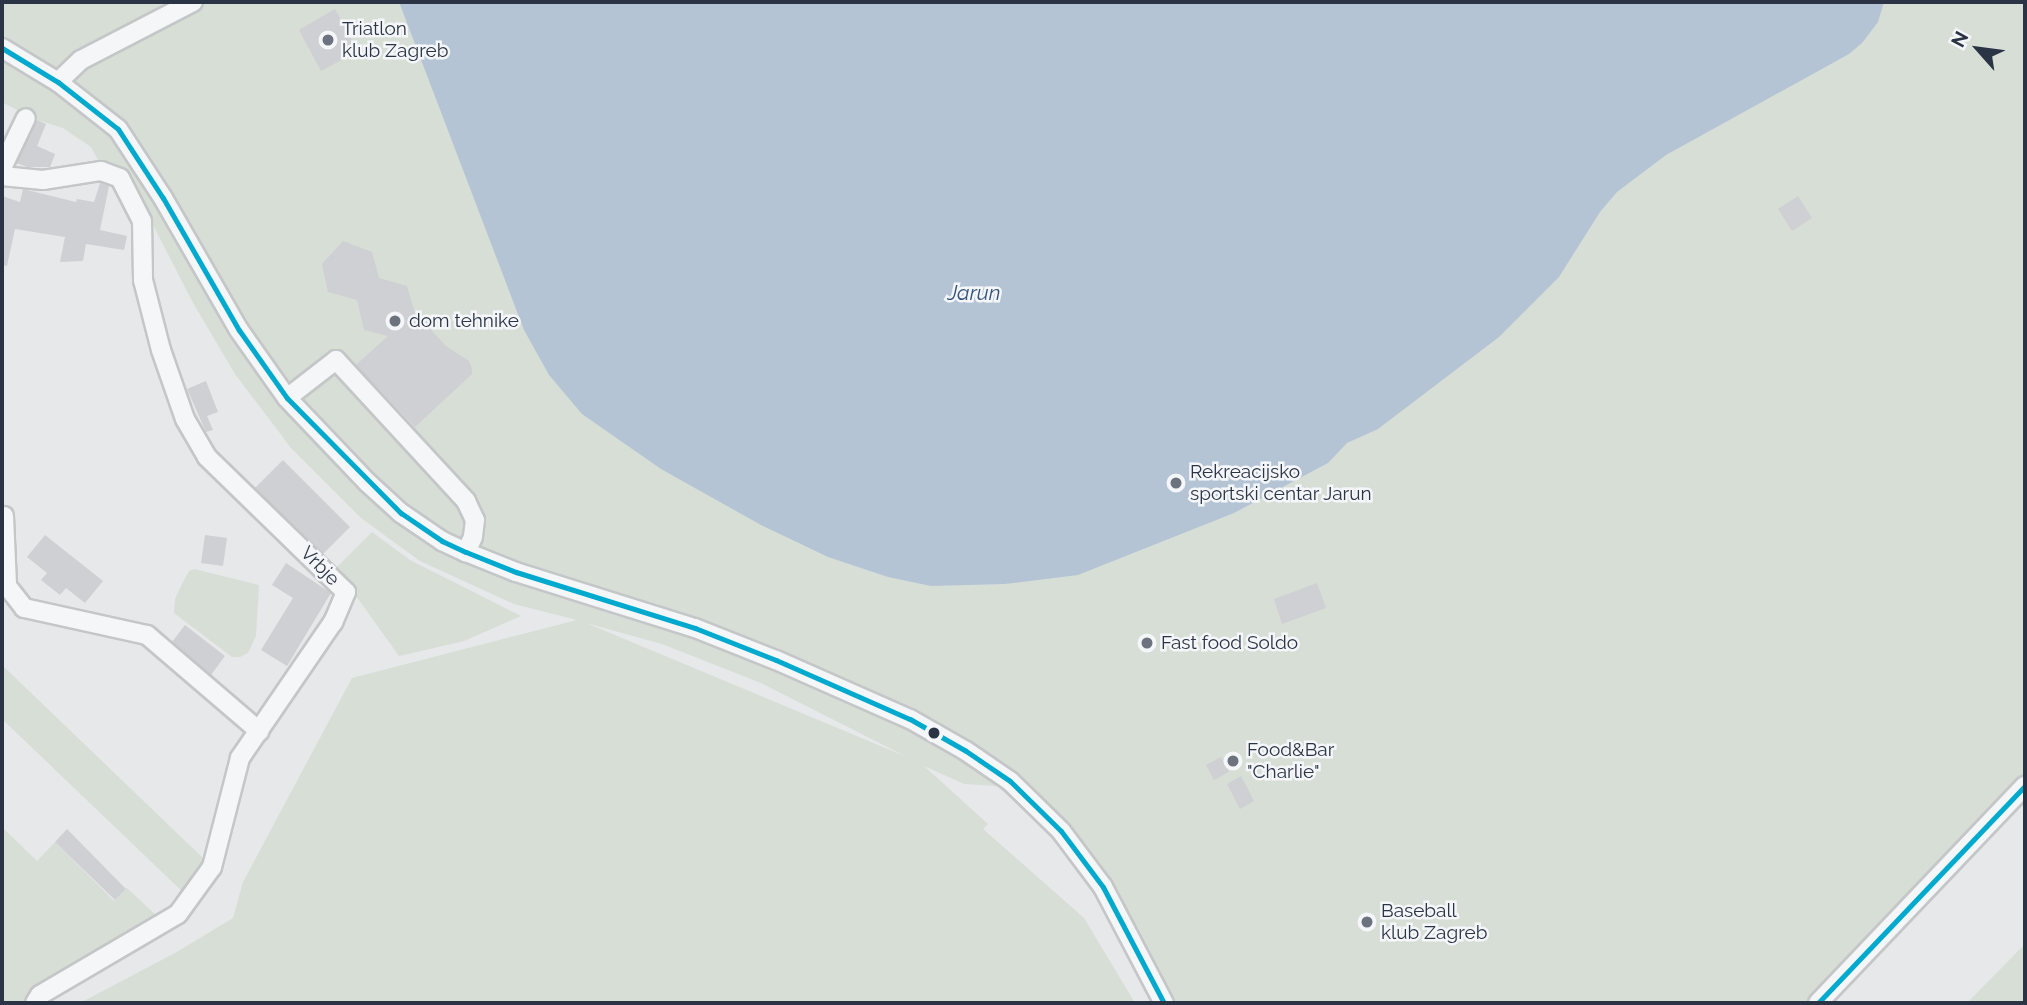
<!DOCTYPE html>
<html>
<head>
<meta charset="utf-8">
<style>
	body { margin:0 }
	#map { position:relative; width:2027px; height:1005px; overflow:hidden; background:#e6e8ea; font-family:Raleway,sans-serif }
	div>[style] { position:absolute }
	.green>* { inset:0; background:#d6ded6 }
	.water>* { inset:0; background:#b4c4d5 }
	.building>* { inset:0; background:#ced0d3 }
	.roads { filter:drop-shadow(2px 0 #c4c6c8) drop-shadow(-2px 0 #c4c6c8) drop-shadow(0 2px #c4c6c8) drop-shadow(0 -2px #c4c6c8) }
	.minor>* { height:18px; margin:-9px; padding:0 9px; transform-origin:9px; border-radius:9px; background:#f5f6f7 }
	.bus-1>* { height:5px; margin:-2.5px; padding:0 2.5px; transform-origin:2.5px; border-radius:2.5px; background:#00a9ce }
	.dots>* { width:19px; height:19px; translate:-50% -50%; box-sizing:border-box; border:4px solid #f4f6f9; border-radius:50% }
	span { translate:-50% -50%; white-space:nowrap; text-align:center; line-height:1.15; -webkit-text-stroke:5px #f4f6f9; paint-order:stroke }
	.poi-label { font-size:19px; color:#2b3445 }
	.left { translate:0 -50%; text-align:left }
	.street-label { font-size:19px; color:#2b3445 }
	.water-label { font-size:21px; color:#34527a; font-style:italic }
	.frame { position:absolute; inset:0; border:4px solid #2b3445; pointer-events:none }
	.north { position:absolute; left:1943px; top:14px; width:70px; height:70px; -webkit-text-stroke:5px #f4f6f9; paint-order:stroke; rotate:298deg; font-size:19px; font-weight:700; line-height:28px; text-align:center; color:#2b3445 }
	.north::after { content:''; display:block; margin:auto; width:24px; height:32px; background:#2b3445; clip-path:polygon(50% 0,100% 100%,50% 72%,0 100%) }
</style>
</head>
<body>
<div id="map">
	<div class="green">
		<i style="clip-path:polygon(evenodd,2px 2px,2025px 2px,2025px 798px,1828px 1003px,1153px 1003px,1108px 914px,1047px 829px,997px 786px,964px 784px,924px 766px,988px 824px,983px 829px,1084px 918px,1135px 1003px,80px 1003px,175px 953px,233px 918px,243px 882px,352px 678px,577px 620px,514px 604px,420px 561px,361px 518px,291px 448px,235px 374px,192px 301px,150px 219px,115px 166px,99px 162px,91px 147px,63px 128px,34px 119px,2px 102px,2px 2px,586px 623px,662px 644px,761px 683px,907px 757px,586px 623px)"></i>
		<i style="clip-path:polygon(372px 532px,410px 560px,521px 616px,464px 641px,399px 656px,336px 568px)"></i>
		<i style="clip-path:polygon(194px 569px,259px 585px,256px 636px,248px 653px,240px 657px,232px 657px,174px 613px,175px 599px,184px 580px,189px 571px)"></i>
		<i style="clip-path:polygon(2px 665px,205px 860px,186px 895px,2px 719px)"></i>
		<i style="clip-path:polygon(2px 827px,37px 861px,55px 842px,114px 901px,127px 888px,160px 919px,29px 1003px,2px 1003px)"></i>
		<i style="clip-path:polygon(2025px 944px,2025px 1003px,1967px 1003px)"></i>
	</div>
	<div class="water">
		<i style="clip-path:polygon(399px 2px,1884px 2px,1878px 22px,1862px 43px,1849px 54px,1666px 155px,1617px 192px,1600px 212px,1559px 277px,1499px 337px,1378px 429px,1347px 443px,1328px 463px,1234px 513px,1078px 575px,1005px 584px,931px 586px,888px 577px,828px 557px,761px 525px,661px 469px,582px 414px,549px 375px,524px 330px)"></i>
	</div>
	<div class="building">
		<i style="clip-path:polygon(335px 9px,358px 51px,321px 71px,299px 30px)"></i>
		<i style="clip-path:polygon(37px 120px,46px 124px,37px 146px,55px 154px,50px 167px,27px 167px,17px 163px)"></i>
		<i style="clip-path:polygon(100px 183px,109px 186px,100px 230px,127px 236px,124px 250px,86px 244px,83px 261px,60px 262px,65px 237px,15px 229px,7px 266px,2px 265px,2px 196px,20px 202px,23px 189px,76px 202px,77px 199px,94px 202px)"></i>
		<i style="clip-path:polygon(1798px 196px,1812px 218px,1792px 231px,1778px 209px)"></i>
		<i style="clip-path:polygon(343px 241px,372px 252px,379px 278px,407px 286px,416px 317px,422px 316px,432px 325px,432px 331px,446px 346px,469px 361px,472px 369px,472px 374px,415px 427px,356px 365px,388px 336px,364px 330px,357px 300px,328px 292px,322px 264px)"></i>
		<i style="clip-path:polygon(206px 381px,218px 412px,207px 416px,213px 430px,206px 432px,187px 389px)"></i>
		<i style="clip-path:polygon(283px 460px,350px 527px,323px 554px,255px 488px)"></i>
		<i style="clip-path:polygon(45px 535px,103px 581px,85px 603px,66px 588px,60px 595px,41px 580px,47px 573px,27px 557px)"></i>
		<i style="clip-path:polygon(205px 535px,227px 538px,223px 566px,201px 563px)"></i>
		<i style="clip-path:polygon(286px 563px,331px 593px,287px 666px,261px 650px,293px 598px,272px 585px)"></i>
		<i style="clip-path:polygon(1317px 583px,1326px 608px,1282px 624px,1274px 599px)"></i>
		<i style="clip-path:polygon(185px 625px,225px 656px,211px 675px,172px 642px)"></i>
		<i style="clip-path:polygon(1221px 757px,1229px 772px,1214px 780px,1206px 765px)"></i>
		<i style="clip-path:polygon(1241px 776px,1254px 801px,1240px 809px,1227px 784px)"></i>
		<i style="clip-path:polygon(67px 829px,126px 889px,115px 900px,55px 842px)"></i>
	</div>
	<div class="roads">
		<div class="minor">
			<i style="left:2px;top:48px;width:66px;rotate:31.3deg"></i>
			<i style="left:58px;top:82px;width:76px;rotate:38.1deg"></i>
			<i style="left:118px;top:129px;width:82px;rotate:56.9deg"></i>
			<i style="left:163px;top:198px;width:152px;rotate:60.1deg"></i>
			<i style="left:239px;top:330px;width:83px;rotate:54.8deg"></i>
			<i style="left:287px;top:398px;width:117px;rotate:46.4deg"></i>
			<i style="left:368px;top:483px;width:45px;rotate:42.3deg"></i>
			<i style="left:401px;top:513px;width:50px;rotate:34.3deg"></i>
			<i style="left:442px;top:541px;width:26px;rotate:25deg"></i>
			<i style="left:466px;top:552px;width:54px;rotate:21.8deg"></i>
			<i style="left:516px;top:572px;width:188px;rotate:17.4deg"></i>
			<i style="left:695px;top:628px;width:87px;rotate:21.6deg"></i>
			<i style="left:776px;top:660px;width:146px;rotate:23.8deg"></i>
			<i style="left:910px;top:719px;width:64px;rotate:29.7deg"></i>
			<i style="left:966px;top:751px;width:53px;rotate:34.3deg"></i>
			<i style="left:1010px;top:781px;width:71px;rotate:44.4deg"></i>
			<i style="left:1061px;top:831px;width:70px;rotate:53.1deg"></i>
			<i style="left:1103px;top:887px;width:131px;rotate:62.3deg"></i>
			<i style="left:58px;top:82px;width:32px;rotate:-44deg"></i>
			<i style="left:81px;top:60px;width:126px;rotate:-27.4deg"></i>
			<i style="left:2px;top:168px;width:55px;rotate:-64.4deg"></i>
			<i style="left:2px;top:176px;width:41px;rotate:5.6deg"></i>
			<i style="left:43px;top:180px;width:59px;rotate:-8.8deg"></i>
			<i style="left:101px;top:171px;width:20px;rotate:20deg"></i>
			<i style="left:120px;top:178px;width:48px;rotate:62.9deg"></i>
			<i style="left:142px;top:221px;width:59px;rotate:89deg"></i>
			<i style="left:143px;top:280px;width:72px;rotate:75.6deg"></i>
			<i style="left:161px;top:350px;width:73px;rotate:70.8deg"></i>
			<i style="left:185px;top:419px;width:44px;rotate:59.9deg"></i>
			<i style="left:207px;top:457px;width:194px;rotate:44.2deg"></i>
			<i style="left:346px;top:592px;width:33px;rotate:113deg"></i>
			<i style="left:333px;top:622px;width:165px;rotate:124.4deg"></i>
			<i style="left:240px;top:758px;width:113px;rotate:104.4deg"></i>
			<i style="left:212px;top:867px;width:58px;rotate:125.9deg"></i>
			<i style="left:178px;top:914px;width:160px;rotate:149.6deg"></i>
			<i style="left:40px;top:995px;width:9px;rotate:122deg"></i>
			<i style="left:287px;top:398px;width:62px;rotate:-37.8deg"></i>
			<i style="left:336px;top:360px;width:192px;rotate:47.3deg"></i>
			<i style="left:466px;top:501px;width:21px;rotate:65deg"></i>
			<i style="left:475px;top:520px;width:17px;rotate:97deg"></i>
			<i style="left:473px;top:537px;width:17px;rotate:115deg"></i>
			<i style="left:4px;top:516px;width:70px;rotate:87.5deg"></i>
			<i style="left:7px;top:586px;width:28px;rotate:52deg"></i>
			<i style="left:24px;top:608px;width:126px;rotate:12.4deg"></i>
			<i style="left:147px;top:635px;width:148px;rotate:40.6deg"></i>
			<i style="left:1818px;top:1003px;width:300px;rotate:-46.4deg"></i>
		</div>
	</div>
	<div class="bus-1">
		<i style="left:2px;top:48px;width:66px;rotate:31.3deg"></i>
		<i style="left:58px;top:82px;width:76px;rotate:38.1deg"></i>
		<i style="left:118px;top:129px;width:82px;rotate:56.9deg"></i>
		<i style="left:163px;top:198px;width:152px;rotate:60.1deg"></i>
		<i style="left:239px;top:330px;width:83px;rotate:54.8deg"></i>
		<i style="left:287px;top:398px;width:162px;rotate:45.3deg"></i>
		<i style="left:401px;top:513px;width:50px;rotate:34.3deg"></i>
		<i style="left:442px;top:541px;width:26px;rotate:25deg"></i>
		<i style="left:466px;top:552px;width:54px;rotate:21.8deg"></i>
		<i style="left:516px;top:572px;width:188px;rotate:17.4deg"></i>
		<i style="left:695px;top:628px;width:87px;rotate:21.6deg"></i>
		<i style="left:776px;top:660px;width:146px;rotate:23.8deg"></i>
		<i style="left:910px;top:719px;width:64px;rotate:29.7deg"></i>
		<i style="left:966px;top:751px;width:53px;rotate:34.3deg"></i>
		<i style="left:1010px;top:781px;width:71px;rotate:44.4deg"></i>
		<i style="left:1061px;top:831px;width:70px;rotate:53.1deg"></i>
		<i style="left:1103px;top:887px;width:131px;rotate:62.3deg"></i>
		<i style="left:1818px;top:1003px;width:300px;rotate:-46.4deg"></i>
	</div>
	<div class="dots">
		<i style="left:328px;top:40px;background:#6c737f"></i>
		<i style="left:395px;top:321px;background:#6c737f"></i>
		<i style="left:1176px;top:483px;background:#6c737f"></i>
		<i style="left:1147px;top:643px;background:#6c737f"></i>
		<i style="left:934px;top:733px;background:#2b3445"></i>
		<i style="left:1233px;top:761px;background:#6c737f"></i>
		<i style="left:1367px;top:922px;background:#6c737f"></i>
	</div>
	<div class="poi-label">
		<span class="left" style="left:342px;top:40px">Triatlon<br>klub Zagreb</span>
		<span class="left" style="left:409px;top:321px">dom tehnike</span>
		<span class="left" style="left:1190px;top:483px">Rekreacijsko<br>sportski centar Jarun</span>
		<span class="left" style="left:1161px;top:643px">Fast food Soldo</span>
		<span class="left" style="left:1247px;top:761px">Food&amp;Bar<br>"Charlie"</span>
		<span class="left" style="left:1381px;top:922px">Baseball<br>klub Zagreb</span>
	</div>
	<div class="street-label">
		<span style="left:320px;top:566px;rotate:45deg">Vrbje</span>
	</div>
	<div class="water-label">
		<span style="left:974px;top:293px">Jarun</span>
	</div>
	<div class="frame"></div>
	<div class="north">N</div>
</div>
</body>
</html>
